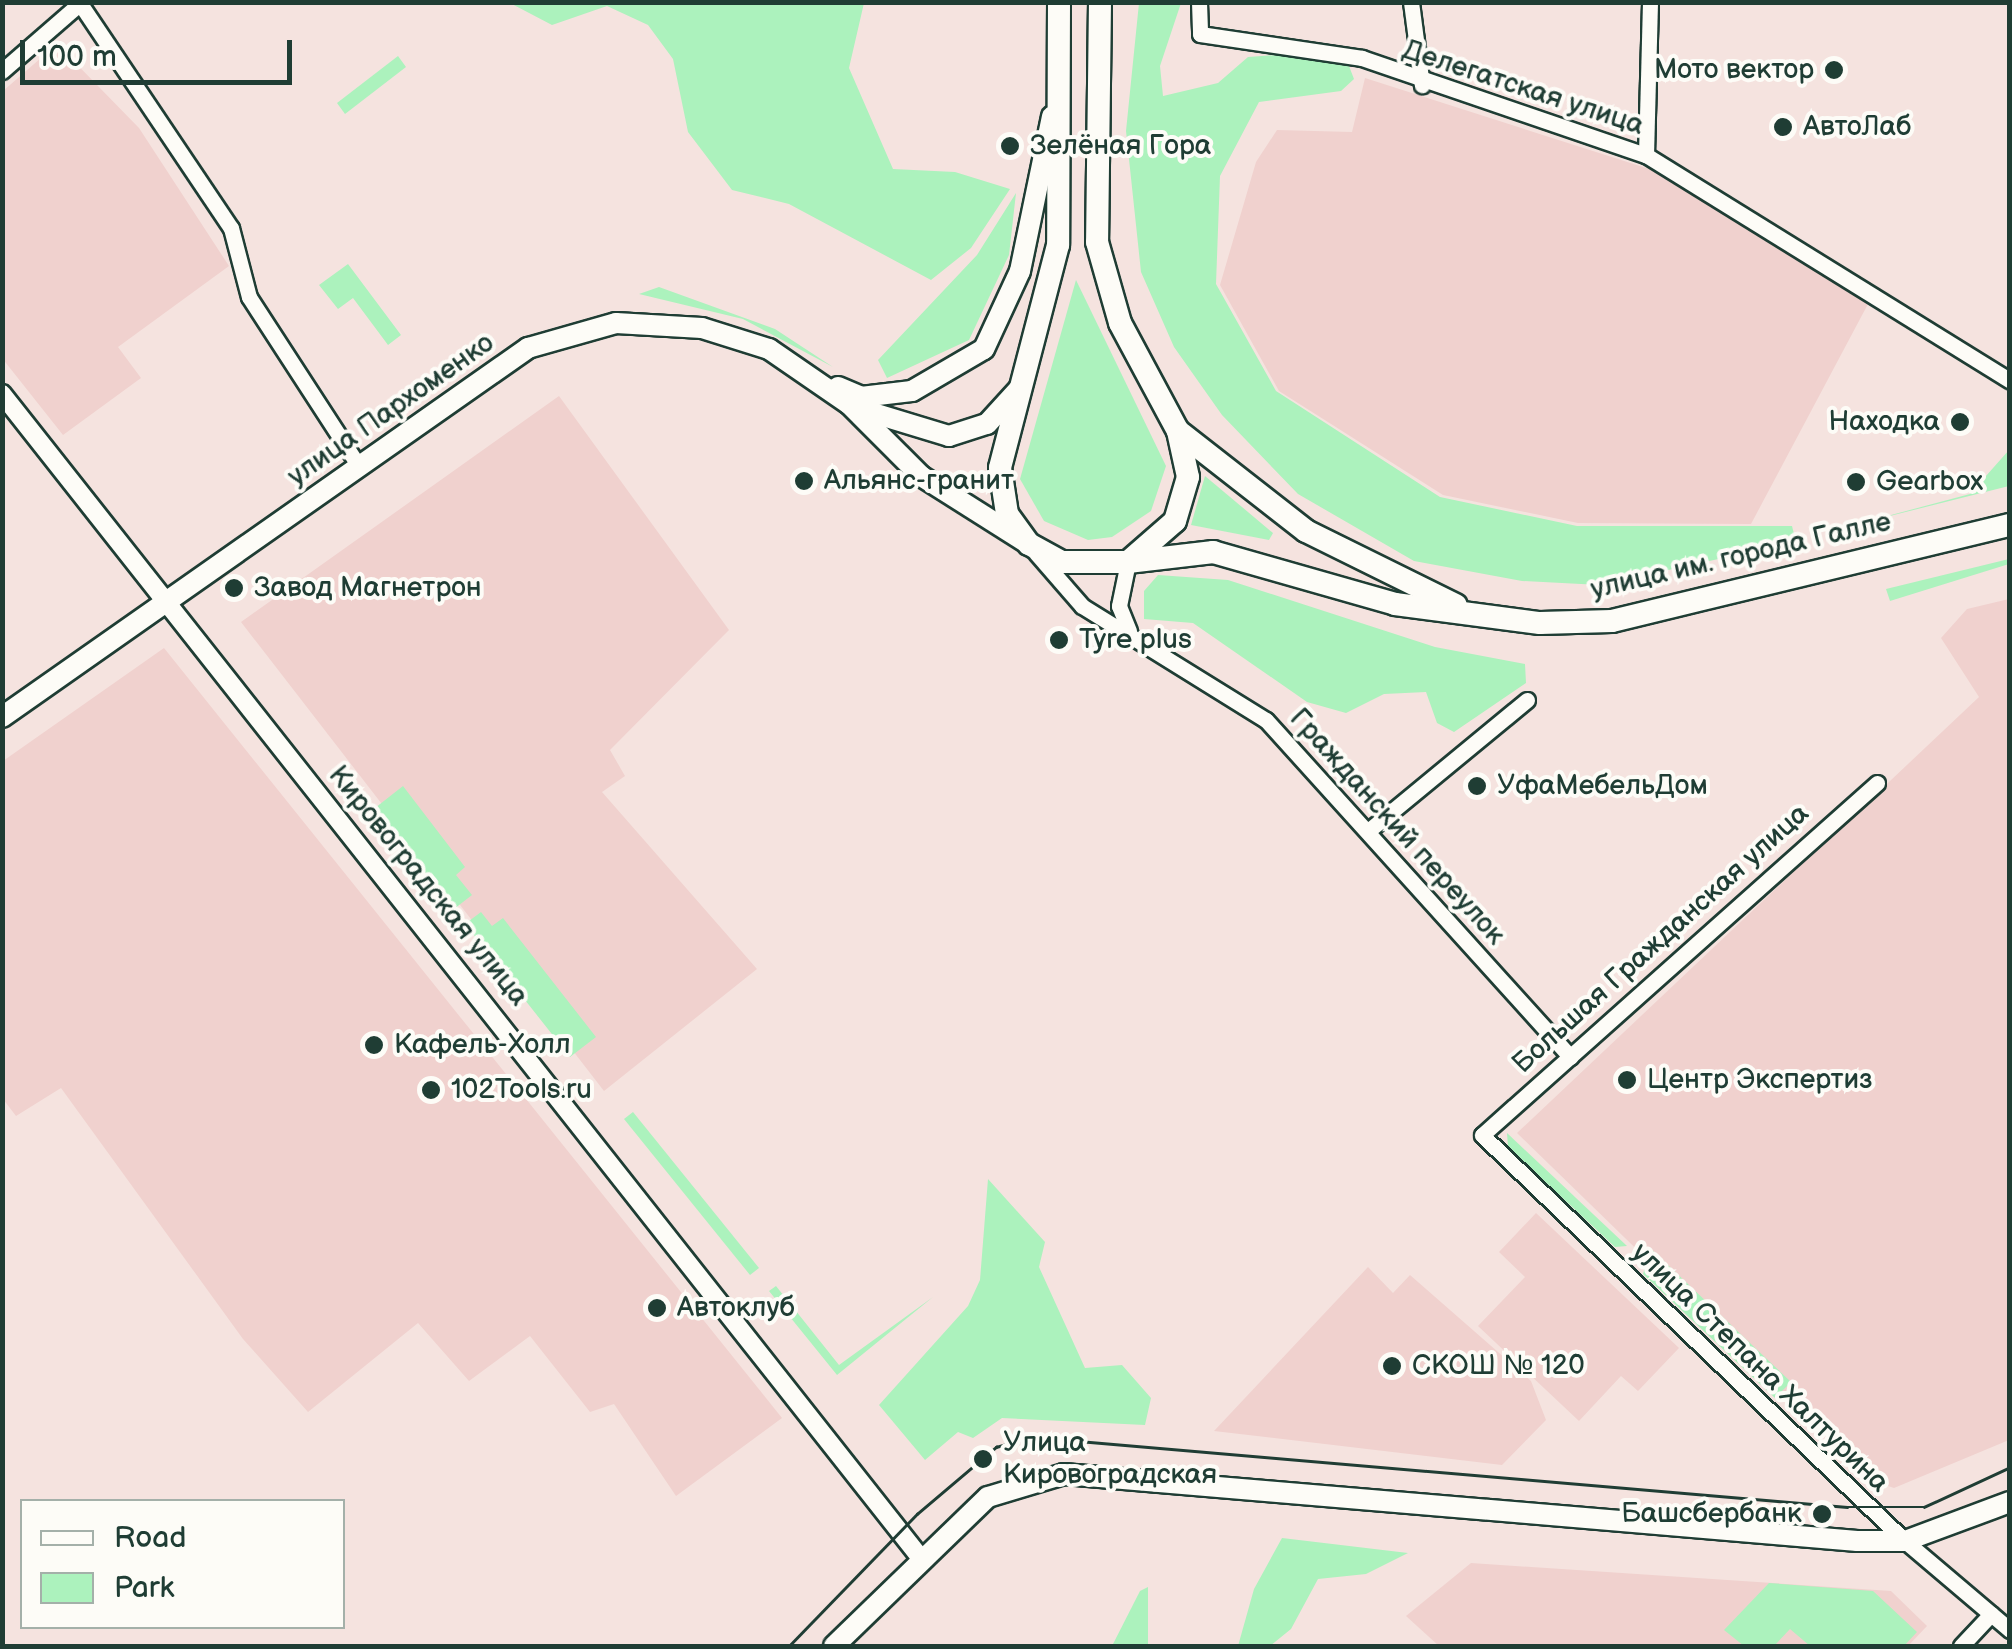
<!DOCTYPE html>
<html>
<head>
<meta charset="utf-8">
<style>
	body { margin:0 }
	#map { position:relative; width:2012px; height:1649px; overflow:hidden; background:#f5e3df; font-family:"Balsamiq Sans",sans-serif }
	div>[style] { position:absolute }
	.built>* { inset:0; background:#f0d1ce }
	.green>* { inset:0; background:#acf2bd }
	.roads { filter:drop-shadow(2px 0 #1f3d34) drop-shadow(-2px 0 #1f3d34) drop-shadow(0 2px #1f3d34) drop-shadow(0 -2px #1f3d34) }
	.minor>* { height:15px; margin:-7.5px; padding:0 7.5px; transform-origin:7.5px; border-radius:7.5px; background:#fdfcf7 }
	.tertiary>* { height:18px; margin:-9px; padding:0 9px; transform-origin:9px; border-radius:9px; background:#fdfcf7 }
	.secondary>* { height:20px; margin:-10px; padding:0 10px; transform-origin:10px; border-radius:10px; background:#fdfcf7 }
	.primary>* { height:22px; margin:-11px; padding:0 11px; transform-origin:11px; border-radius:11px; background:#fdfcf7 }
	.tram>* { height:2.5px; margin:-1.25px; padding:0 1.25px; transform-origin:1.25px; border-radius:1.25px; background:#1f3d34 }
	.dots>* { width:28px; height:28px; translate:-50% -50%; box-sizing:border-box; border:5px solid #fdfcf7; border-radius:50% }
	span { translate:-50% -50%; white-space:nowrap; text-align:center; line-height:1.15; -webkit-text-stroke:8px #fdfcf7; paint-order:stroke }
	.poi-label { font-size:28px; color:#1f3d34 }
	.right { translate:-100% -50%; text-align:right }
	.left { translate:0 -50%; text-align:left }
	.street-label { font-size:28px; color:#1f3d34 }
	.frame { position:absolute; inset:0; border:5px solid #1f3d34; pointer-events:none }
	.legend { position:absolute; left:20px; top:1499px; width:325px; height:130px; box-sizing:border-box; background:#fdfcf7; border:2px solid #a4b0a9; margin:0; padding:12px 18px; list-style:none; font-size:30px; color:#1f3d34 }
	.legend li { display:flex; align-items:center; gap:20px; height:50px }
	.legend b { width:50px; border:2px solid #a4b0a9 }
	.scale { position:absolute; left:20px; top:40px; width:272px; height:45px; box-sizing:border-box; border:5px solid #1f3d34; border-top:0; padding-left:12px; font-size:30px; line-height:35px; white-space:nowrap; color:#1f3d34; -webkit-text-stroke:8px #fdfcf7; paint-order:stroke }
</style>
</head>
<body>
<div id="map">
	<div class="built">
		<i style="clip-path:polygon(57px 44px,139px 128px,229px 266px,118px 347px,141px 378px,63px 435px,2px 358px,3px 91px)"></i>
		<i style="clip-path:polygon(1365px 78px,1668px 175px,1868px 304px,1751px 524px,1578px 523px,1443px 495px,1279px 391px,1220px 285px,1256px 162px,1277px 130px,1352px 132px)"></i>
		<i style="clip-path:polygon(559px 396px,729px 630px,610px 750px,625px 776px,602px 792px,757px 969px,604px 1091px,241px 622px)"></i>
		<i style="clip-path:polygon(2009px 599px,2009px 1440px,1894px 1488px,1876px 1482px,1517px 1133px,1979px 697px,1941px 638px,1967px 609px)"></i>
		<i style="clip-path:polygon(164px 648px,782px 1418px,676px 1496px,614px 1404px,590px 1412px,530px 1336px,469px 1381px,418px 1323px,308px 1412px,243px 1339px,61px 1088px,16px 1116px,3px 1099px,3px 761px)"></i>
		<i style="clip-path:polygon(1536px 1213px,1679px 1348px,1638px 1391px,1621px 1376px,1579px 1421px,1478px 1326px,1525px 1277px,1499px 1252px)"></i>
		<i style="clip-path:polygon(1368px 1267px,1393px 1293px,1410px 1275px,1531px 1381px,1546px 1420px,1502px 1465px,1214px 1431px)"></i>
		<i style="clip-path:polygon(1471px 1563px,1891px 1591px,1927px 1626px,1908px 1646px,1439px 1646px,1406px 1616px)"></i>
	</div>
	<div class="green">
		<i style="clip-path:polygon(510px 3px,864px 3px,849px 68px,893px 169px,955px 172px,1010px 189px,971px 248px,931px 280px,789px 204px,732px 190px,688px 132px,673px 59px,648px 25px,607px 6px,552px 25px)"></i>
		<i style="clip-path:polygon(1139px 3px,1181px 3px,1160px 66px,1163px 96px,1218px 83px,1248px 57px,1292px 54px,1349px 66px,1354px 79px,1341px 91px,1259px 102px,1220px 176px,1216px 284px,1276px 391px,1440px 497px,1577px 526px,1792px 526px,1796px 542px,1600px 585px,1522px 581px,1414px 561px,1298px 494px,1222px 415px,1174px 347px,1141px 272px,1126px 131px)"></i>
		<i style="clip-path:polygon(398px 56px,406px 67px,345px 114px,337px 103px)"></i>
		<i style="clip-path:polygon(1016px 193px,1009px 255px,969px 340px,887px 378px,878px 360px,977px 255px)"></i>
		<i style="clip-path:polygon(348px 264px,401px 335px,388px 345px,353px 298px,338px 309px,319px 285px)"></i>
		<i style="clip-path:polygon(1076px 280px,1166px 466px,1151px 511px,1112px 537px,1088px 540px,1044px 521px,1020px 479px)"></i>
		<i style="clip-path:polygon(659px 287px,775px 329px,833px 367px,743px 319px,639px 294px)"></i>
		<i style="clip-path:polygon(2009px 450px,2009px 486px,1846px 527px,1970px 494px)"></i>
		<i style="clip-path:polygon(1205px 476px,1273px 533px,1269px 540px,1191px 525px)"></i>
		<i style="clip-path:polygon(2009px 559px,2009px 564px,1890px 601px,1886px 589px)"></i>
		<i style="clip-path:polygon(1158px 575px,1228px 580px,1435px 647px,1525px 664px,1526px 683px,1454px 732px,1437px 723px,1426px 692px,1384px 694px,1346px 713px,1307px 702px,1193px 623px,1144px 619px,1144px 591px)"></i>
		<i style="clip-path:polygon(403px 786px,465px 867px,456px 875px,472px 895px,454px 909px,375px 808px)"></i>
		<i style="clip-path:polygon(481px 912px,492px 926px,503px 918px,596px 1037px,570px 1057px,465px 924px)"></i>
		<i style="clip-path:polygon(633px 1112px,759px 1268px,750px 1275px,624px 1119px)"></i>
		<i style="clip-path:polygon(1507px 1133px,1627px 1246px,1615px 1247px,1508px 1147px)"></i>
		<i style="clip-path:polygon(988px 1179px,1045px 1242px,1039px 1267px,1085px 1368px,1122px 1365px,1151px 1398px,1145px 1425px,1002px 1418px,973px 1438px,958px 1432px,925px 1460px,879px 1405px,968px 1306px,980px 1280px)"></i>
		<i style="clip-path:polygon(1651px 1249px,1791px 1382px,1775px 1398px,1643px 1274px)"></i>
		<i style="clip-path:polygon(776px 1286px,839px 1365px,933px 1297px,837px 1375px,769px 1291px)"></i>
		<i style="clip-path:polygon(1282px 1538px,1408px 1553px,1366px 1574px,1318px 1579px,1291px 1629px,1270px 1646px,1238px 1646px,1254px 1589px)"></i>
		<i style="clip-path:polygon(1769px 1583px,1873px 1591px,1917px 1632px,1904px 1646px,1810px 1646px,1790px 1629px,1774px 1646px,1744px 1646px,1724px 1630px)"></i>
		<i style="clip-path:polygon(1148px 1587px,1148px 1646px,1112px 1646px,1140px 1591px)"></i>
	</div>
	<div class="roads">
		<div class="minor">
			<i style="left:79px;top:2px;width:272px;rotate:56.1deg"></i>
			<i style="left:231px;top:228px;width:71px;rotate:75.4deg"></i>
			<i style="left:249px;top:297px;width:200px;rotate:57deg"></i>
			<i style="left:1199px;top:2px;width:32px;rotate:88deg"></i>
			<i style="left:1200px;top:34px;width:164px;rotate:8.4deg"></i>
			<i style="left:1362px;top:58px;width:300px;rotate:18.9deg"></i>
			<i style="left:1646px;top:155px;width:428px;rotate:31.8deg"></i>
			<i style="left:1411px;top:2px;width:84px;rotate:82.5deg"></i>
			<i style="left:2px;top:71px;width:101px;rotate:-41deg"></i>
			<i style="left:1646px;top:155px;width:153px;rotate:-88.5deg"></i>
			<i style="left:1036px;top:553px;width:70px;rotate:49deg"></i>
			<i style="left:1082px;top:606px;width:216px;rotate:31.8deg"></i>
			<i style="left:1266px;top:720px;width:454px;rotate:47.9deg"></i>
			<i style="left:1128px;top:562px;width:45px;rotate:101.6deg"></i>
			<i style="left:1119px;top:606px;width:27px;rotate:68deg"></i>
			<i style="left:1877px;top:783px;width:529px;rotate:138.29deg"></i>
			<i style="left:1482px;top:1135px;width:586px;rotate:43.83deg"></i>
			<i style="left:1905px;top:1541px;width:138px;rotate:40.3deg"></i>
			<i style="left:1368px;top:831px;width:206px;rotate:-39.5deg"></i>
			<i style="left:1961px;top:1646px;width:44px;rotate:-46.8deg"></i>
		</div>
		<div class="tertiary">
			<i style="left:2px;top:394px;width:1480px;rotate:51.72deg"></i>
		</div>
		<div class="secondary">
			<i style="left:838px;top:387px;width:25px;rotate:23deg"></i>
			<i style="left:861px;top:397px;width:51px;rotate:-6.7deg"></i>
			<i style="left:912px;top:391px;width:83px;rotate:-30.3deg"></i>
			<i style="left:984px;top:349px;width:86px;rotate:-65.2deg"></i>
			<i style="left:1020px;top:271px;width:158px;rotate:-78.3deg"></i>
			<i style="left:860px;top:409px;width:93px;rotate:16.9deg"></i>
			<i style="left:949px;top:436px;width:40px;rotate:-18deg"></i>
			<i style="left:987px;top:424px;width:47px;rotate:-47.6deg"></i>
			<i style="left:2px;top:717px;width:643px;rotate:-35.05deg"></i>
			<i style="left:528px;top:348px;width:91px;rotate:-15.9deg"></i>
			<i style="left:616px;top:323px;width:86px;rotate:3.3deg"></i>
			<i style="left:702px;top:328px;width:70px;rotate:17.4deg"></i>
			<i style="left:769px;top:349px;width:97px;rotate:34.5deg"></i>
			<i style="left:849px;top:404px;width:102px;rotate:45deg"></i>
			<i style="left:921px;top:476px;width:125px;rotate:32.3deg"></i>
			<i style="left:834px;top:1646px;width:214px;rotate:-44.1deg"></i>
			<i style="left:988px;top:1497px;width:79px;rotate:-16.8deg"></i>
			<i style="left:1064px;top:1474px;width:796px;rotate:4.83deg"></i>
			<i style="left:1857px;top:1541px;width:48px"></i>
			<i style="left:1905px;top:1541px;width:112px;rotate:-20.4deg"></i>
		</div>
		<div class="primary">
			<i style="left:1059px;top:2px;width:243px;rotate:90.2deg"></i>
			<i style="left:1058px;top:245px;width:230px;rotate:104.6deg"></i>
			<i style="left:1000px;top:468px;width:47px;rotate:81.3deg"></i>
			<i style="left:1007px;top:514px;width:37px;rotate:54deg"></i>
			<i style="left:1029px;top:544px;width:37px;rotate:29deg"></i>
			<i style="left:1061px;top:562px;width:67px"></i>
			<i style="left:1128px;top:562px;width:62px;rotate:-41.1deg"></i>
			<i style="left:1175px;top:521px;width:46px;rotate:-73.5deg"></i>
			<i style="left:1188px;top:477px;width:47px;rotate:-102.3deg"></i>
			<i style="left:1100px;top:2px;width:240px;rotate:90.7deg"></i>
			<i style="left:1097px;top:242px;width:84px;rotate:74.1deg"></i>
			<i style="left:1120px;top:323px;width:123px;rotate:61.8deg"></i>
			<i style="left:1178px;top:431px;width:162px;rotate:38deg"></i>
			<i style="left:1306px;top:531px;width:167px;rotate:26.3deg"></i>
			<i style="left:1128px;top:562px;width:86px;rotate:-6.7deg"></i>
			<i style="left:1213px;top:552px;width:189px;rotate:15.9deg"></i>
			<i style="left:1395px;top:604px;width:146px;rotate:7.5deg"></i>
			<i style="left:1540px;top:623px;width:72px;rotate:-1.6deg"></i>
			<i style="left:1612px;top:621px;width:409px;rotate:-13.6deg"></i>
		</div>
	</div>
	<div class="tram">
		<i style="left:789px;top:1646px;width:184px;rotate:-45.9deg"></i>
		<i style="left:917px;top:1514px;width:104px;rotate:-40.3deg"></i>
		<i style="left:996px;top:1447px;width:37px;rotate:-16deg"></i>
		<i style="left:1032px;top:1437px;width:818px;rotate:4.91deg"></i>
		<i style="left:1847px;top:1507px;width:77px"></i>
		<i style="left:1924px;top:1507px;width:95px;rotate:-24.9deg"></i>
	</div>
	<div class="dots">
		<i style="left:1834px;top:70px;background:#1f3d34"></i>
		<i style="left:1783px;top:127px;background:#1f3d34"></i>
		<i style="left:1010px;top:146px;background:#1f3d34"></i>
		<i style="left:1960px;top:422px;background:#1f3d34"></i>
		<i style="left:804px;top:481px;background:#1f3d34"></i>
		<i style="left:1856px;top:482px;background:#1f3d34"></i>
		<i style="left:234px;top:588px;background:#1f3d34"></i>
		<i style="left:1059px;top:640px;background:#1f3d34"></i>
		<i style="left:1477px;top:786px;background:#1f3d34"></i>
		<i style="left:374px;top:1045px;background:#1f3d34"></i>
		<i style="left:1627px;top:1080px;background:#1f3d34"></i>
		<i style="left:431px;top:1090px;background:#1f3d34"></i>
		<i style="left:657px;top:1308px;background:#1f3d34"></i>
		<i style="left:1392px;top:1366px;background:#1f3d34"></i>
		<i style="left:983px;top:1459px;background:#1f3d34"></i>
		<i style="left:1822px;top:1514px;background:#1f3d34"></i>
	</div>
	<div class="poi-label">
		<span class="right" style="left:1814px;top:70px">Мото вектор</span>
		<span class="left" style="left:1803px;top:127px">АвтоЛаб</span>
		<span class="left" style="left:1030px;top:146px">Зелёная Гора</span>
		<span class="right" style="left:1940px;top:422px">Находка</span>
		<span class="left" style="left:824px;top:481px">Альянс-гранит</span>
		<span class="left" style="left:1876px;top:482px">Gearbox</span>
		<span class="left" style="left:254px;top:588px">Завод Магнетрон</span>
		<span class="left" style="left:1079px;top:640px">Tyre plus</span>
		<span class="left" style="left:1497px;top:786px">УфаМебельДом</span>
		<span class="left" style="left:394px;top:1045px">Кафель-Холл</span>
		<span class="left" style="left:1647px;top:1080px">Центр Экспертиз</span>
		<span class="left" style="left:451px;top:1090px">102Tools.ru</span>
		<span class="left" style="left:677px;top:1308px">Автоклуб</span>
		<span class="left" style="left:1412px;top:1366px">СКОШ № 120</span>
		<span class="left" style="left:1003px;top:1459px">Улица<br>Кировоградская</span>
		<span class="right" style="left:1802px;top:1514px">Башсбербанк</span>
	</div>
	<div class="street-label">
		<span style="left:1523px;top:88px;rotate:18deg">Делегатская улица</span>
		<span style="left:391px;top:410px;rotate:-35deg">улица Пархоменко</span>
		<span style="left:1741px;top:556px;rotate:-13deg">улица им. города Галле</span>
		<span style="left:1397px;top:827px;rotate:48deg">Гражданский переулок</span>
		<span style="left:428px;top:886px;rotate:51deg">Кировоградская улица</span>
		<span style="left:1661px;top:939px;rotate:-42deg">Большая Гражданская улица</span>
		<span style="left:1760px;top:1368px;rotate:44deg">улица Степана Халтурина</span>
	</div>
	<div class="frame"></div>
	<ul class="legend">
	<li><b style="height:12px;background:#fdfcf7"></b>Road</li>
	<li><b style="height:28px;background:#acf2bd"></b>Park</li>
	</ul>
	<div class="scale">100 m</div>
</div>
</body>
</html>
